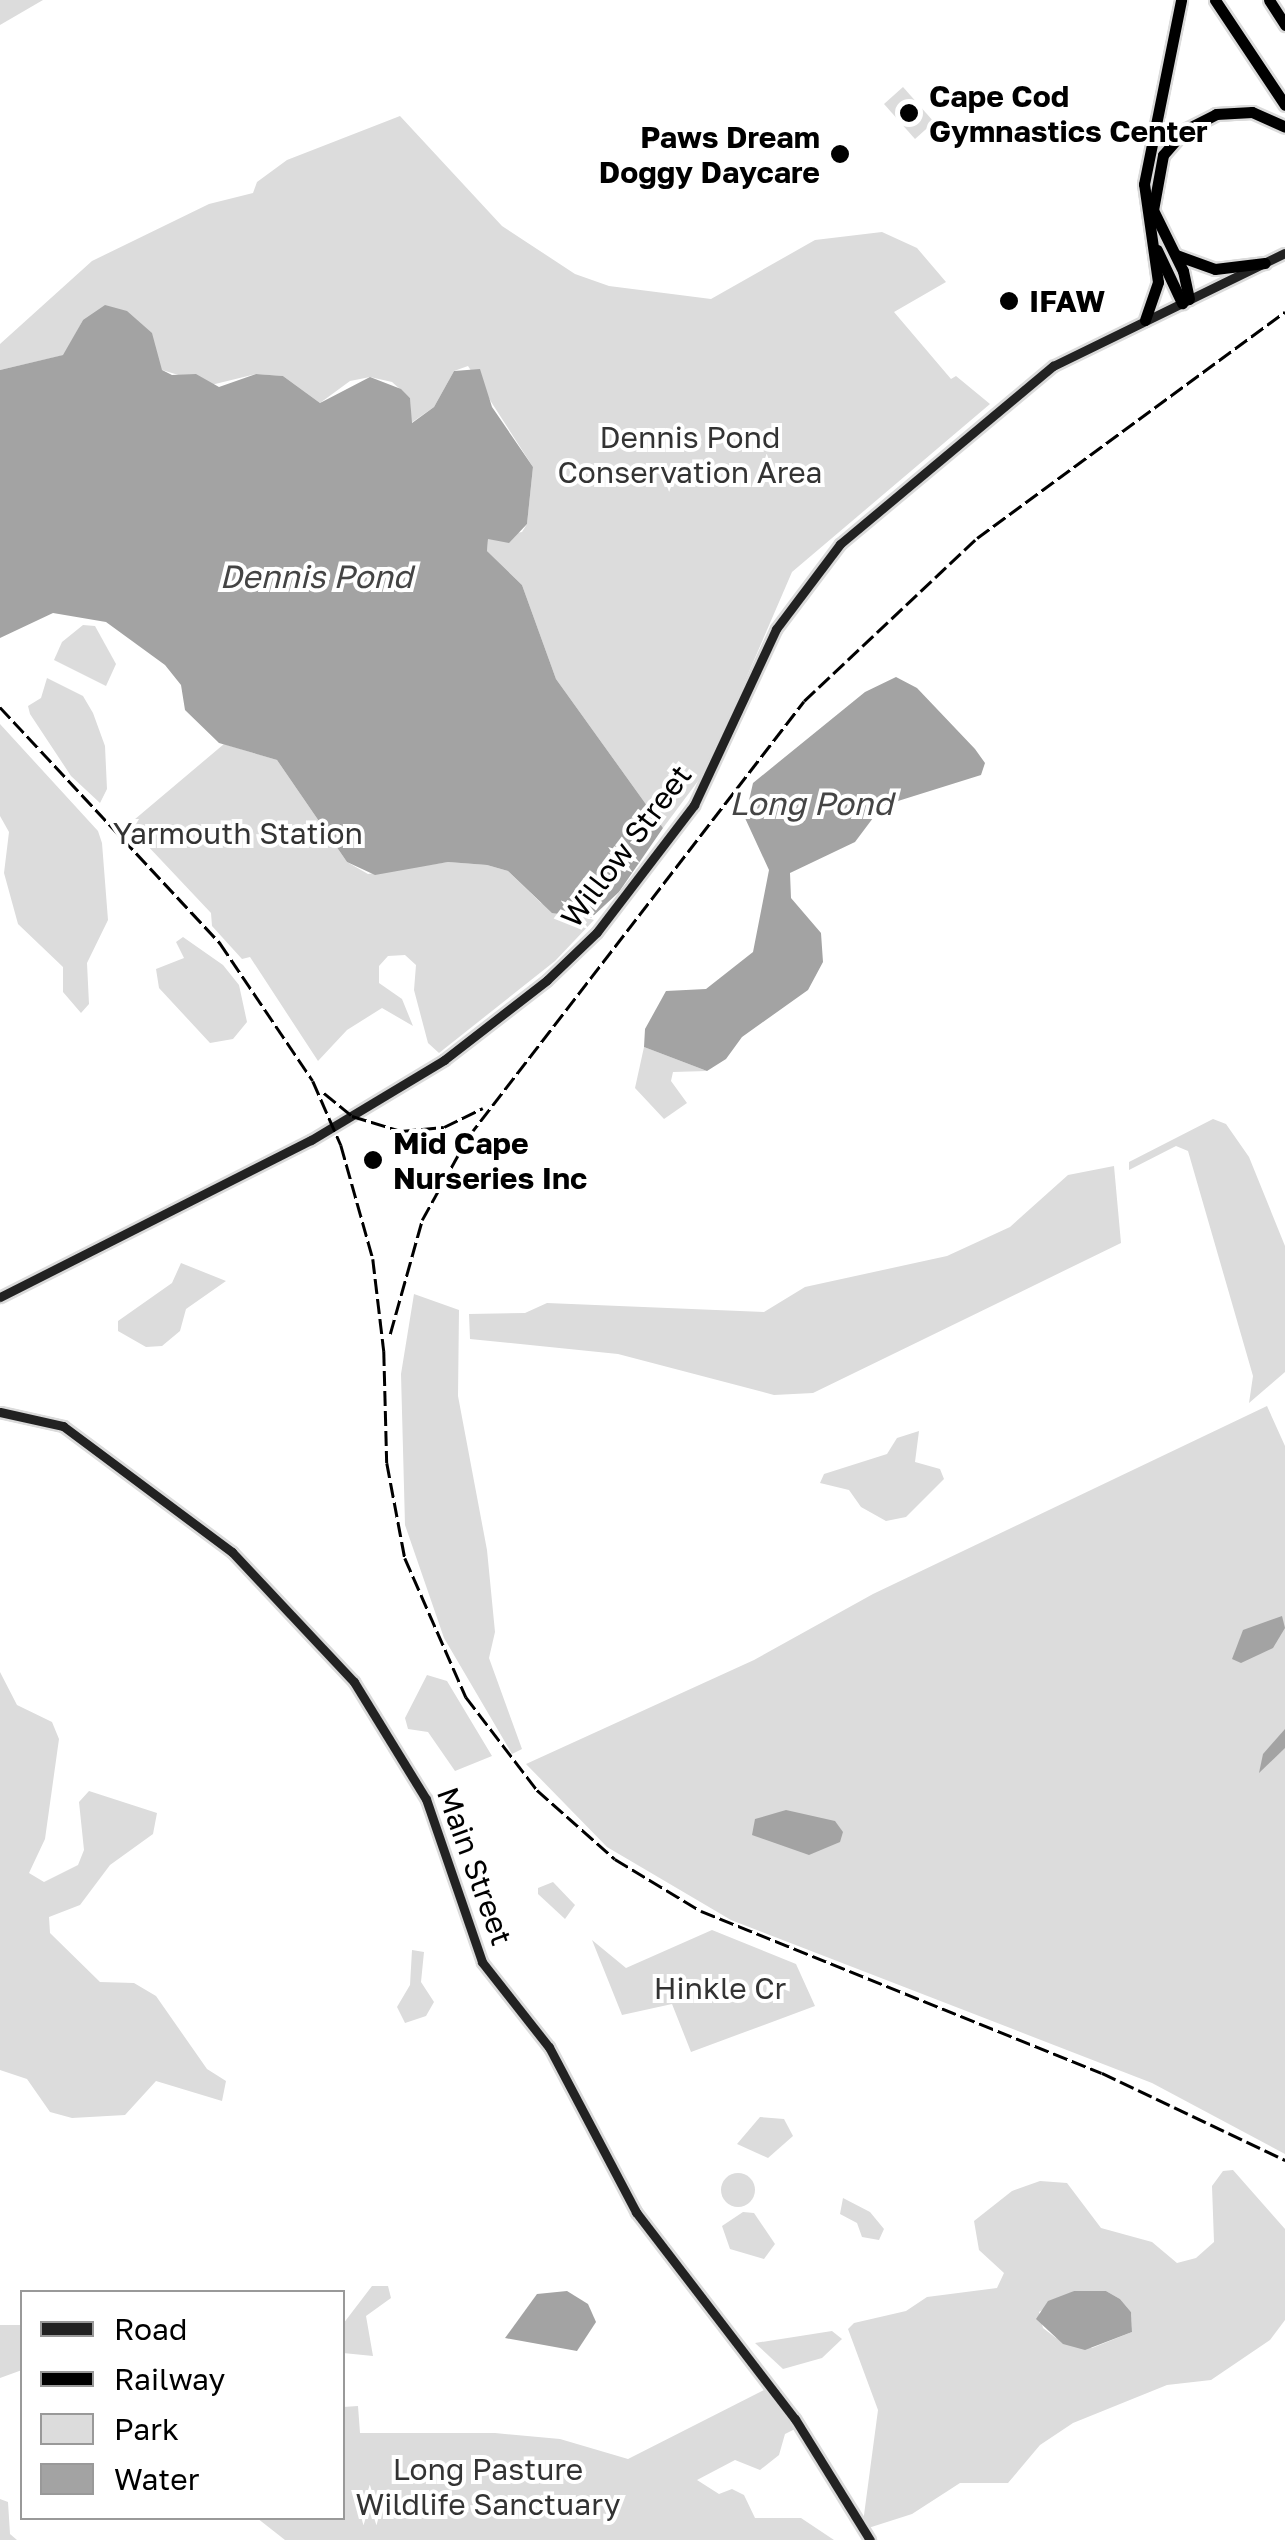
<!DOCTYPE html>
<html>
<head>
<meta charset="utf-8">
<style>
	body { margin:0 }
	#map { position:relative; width:1285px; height:2540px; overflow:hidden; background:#fff; font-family:"Golos Text",sans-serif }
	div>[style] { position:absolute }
	.green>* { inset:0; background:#dcdcdc }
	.round { border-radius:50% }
	.water>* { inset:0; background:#a3a3a3 }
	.roads { filter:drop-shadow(2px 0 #dbdbdb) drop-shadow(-2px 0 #dbdbdb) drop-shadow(0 2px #dbdbdb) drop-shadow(0 -2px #dbdbdb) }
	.secondary>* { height:9px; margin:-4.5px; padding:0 4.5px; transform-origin:4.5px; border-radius:4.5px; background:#222 }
	.motorway>* { height:11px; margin:-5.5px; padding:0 5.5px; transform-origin:5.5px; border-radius:5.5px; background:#000 }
	.rail>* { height:2.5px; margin-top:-1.25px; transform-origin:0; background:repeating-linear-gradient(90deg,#000 0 15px,transparent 0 20px) }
	.dots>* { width:28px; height:28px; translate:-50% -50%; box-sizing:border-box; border:5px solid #fff; border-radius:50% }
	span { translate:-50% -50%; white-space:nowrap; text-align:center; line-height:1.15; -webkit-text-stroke:8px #fff; paint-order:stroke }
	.poi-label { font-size:30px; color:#000; font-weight:700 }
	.left { translate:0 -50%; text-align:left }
	.right { translate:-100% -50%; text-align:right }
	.park-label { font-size:30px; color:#333 }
	.street-label { font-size:30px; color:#000 }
	.water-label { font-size:32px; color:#444; font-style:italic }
	.legend { position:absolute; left:20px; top:2290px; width:325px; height:230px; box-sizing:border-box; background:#fff; border:2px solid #999; margin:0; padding:12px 18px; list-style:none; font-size:30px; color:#000 }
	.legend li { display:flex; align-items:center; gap:20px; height:50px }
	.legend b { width:50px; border:2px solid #999 }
</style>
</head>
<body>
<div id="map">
	<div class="green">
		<i style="clip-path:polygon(0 0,43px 0,0 25px)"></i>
		<i style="clip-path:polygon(903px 87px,934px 122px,915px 139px,884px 104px)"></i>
		<i style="clip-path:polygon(400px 116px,502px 226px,575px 274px,609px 286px,711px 299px,815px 240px,882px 232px,917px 248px,946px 282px,894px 312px,951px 379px,956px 376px,990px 404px,792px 572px,707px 769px,663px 828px,556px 679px,522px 585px,487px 551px,488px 538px,522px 532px,527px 524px,533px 467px,468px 366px,454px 371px,434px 407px,411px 423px,410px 398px,392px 382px,370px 377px,350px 381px,320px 403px,283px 376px,256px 374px,211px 385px,162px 370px,83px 320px,64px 355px,0 370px,0 344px,92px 261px,209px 204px,253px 193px,257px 182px,287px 160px)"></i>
		<i style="clip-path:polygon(83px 625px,95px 626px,116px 664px,106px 686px,54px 660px,62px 642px)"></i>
		<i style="clip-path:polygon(47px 678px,83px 696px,93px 713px,105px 746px,107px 789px,100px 803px,71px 776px,30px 714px,28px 706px,41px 698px)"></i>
		<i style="clip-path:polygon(0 724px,98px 831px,102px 843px,108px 920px,87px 963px,89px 1004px,81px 1013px,63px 992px,63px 967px,18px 924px,4px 873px,9px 832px,0 816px)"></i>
		<i style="clip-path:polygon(224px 744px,277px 760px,347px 862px,368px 874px,448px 862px,487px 865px,508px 871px,541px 903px,594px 920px,555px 961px,439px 1053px,428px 1043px,414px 990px,416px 965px,405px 955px,388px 956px,379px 966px,379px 983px,402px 999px,413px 1026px,382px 1008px,347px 1030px,318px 1061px,250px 957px,242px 959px,212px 926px,211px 913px,128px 825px)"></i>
		<i style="clip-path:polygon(183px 937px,223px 965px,239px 985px,247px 1022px,233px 1039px,210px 1043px,159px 988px,156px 969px,184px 958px,176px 942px)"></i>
		<i style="clip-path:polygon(644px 1047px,707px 1071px,673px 1072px,671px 1081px,687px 1103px,664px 1119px,635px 1088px)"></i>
		<i style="clip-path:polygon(1213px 1119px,1226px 1124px,1249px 1157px,1285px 1246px,1285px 1372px,1249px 1403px,1253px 1376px,1188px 1151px,1176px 1146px,1129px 1170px,1129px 1162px)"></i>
		<i style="clip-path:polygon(1114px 1166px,1121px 1243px,813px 1393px,774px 1395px,618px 1354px,470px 1339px,469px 1314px,525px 1313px,547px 1303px,764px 1312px,805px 1287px,947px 1256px,1010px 1227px,1068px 1175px)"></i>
		<i style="clip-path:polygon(181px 1263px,226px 1281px,186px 1309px,180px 1331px,162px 1346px,146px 1347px,118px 1331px,118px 1321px,172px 1283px)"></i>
		<i style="clip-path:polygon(414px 1294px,459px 1310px,458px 1396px,487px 1550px,495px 1632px,489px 1658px,522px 1749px,512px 1754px,444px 1638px,405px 1525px,401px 1374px)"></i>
		<i style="clip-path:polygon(1267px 1406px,1285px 1446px,1285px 2154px,1152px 2083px,731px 1920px,607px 1847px,526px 1764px,754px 1660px,873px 1594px)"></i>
		<i style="clip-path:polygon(919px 1431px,915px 1462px,940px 1469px,944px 1479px,906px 1517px,886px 1521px,861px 1507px,849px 1490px,820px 1483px,824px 1474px,887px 1454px,897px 1438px)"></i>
		<i style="clip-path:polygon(0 1672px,17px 1705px,52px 1722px,59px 1739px,45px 1839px,29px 1873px,44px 1882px,78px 1865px,84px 1850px,79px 1802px,89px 1791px,157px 1813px,153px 1834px,110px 1865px,80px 1905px,49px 1917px,50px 1933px,100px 1982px,134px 1983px,156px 1996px,207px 2069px,226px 2081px,222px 2101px,156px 2081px,125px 2115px,72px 2118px,50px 2112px,27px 2079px,0 2070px)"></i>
		<i style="clip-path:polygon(427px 1675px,447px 1681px,492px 1756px,455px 1771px,428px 1732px,408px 1729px,405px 1718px)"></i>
		<i style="clip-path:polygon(553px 1882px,575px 1905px,565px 1919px,538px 1894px,538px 1888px)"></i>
		<i style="clip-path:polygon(712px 1930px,796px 1964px,815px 2006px,691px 2052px,672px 2004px,622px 2015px,592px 1940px,626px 1968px)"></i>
		<i style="clip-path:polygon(412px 1950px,424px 1952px,421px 1982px,434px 2002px,426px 2016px,405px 2023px,397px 2007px,410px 1985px)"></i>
		<i style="clip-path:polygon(760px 2117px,784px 2119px,793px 2136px,768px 2158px,737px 2144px)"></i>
		<i style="clip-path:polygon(evenodd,1233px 2170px,1285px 2229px,1285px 2320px,1270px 2340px,1211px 2380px,1167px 2385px,1073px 2423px,1040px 2445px,1008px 2483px,960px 2483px,912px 2514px,862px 2530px,878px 2410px,848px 2329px,854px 2323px,906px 2311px,927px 2297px,997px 2288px,1004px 2273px,979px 2250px,974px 2221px,1012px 2191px,1040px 2181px,1067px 2183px,1101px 2228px,1152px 2242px,1177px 2263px,1196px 2258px,1214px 2242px,1212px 2186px,1223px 2171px,1233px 2170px,1074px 2291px,1106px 2291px,1120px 2299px,1131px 2312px,1132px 2332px,1092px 2348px,1056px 2338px,1043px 2328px,1039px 2312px,1074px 2291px)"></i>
		<i class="round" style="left:721px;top:2173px;width:34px;height:34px"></i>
		<i style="clip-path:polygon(843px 2198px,870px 2212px,884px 2229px,879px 2240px,862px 2237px,857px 2223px,840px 2214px)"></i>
		<i style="clip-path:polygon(743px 2212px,754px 2213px,775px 2244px,764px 2259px,730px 2249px,722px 2226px)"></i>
		<i style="clip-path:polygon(372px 2286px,388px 2286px,391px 2298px,366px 2316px,373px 2356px,343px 2353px,343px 2324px)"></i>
		<i style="clip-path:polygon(0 2325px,22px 2325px,22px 2370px,0 2378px)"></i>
		<i style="clip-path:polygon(832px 2331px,842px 2339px,822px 2358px,783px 2369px,755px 2343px)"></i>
		<i style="clip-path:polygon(764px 2390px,795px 2429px,785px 2434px,779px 2455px,760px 2470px,735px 2460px,697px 2480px,719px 2494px,732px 2489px,744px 2495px,755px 2518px,801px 2518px,834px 2540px,285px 2540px,257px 2518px,342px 2518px,343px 2407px,358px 2406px,360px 2433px,495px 2433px,560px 2439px,628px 2459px)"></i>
		<i style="clip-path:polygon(0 2499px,8px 2502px,10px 2534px,17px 2540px,0 2540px)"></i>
	</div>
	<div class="water">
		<i style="clip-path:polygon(105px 305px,127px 311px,152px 333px,162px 370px,172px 375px,196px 374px,219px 387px,256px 374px,283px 376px,320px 403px,370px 377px,401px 389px,410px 398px,412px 423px,434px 407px,454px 371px,480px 369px,492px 407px,533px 467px,527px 524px,509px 543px,488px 539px,487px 551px,522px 585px,556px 679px,663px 828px,619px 892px,591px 918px,552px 913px,508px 871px,487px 865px,448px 862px,375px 875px,347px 862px,277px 760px,219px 743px,185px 710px,181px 685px,165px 665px,106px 622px,53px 613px,0 638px,0 370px,63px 355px,83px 320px)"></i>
		<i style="clip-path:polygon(896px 677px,917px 688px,975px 749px,985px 763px,981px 775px,882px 806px,855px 842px,790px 873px,791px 898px,821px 933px,823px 962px,808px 990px,742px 1037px,726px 1059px,707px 1071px,644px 1047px,645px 1029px,666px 991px,706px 989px,753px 952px,769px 870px,745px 818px,753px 783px,865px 692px)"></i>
		<i style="clip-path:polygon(1282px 1616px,1285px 1628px,1273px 1648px,1241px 1663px,1232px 1659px,1243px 1630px)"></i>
		<i style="clip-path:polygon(1285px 1729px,1285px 1748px,1259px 1773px,1263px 1754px)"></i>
		<i style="clip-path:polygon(786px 1810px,835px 1821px,843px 1832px,840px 1842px,809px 1855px,752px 1835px,755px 1819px)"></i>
		<i style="clip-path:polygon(567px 2291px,588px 2304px,596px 2322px,577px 2351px,505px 2338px,537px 2294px)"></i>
		<i style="clip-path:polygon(1074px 2291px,1106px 2291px,1120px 2299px,1131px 2312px,1132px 2332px,1085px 2350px,1063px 2344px,1036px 2319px,1048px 2301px)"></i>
	</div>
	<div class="roads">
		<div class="secondary">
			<i style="left:0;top:1297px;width:348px;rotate:-26.8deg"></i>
			<i style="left:311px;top:1140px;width:155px;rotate:-31deg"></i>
			<i style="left:444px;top:1060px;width:130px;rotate:-37.8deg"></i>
			<i style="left:547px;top:980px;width:69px;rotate:-43.8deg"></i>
			<i style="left:597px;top:932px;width:160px;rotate:-52.6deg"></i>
			<i style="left:694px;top:805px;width:194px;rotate:-65deg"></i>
			<i style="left:776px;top:629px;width:106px;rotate:-53deg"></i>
			<i style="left:840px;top:544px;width:278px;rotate:-39.9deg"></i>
			<i style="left:1053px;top:366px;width:258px;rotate:-26deg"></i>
			<i style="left:0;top:1412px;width:65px;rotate:12.5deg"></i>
			<i style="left:63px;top:1426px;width:211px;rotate:36.7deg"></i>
			<i style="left:232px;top:1552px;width:178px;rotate:46.8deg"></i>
			<i style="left:354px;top:1682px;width:137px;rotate:58.4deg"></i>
			<i style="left:426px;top:1799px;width:172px;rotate:71deg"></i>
			<i style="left:482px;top:1962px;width:108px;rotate:51.8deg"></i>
			<i style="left:549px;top:2047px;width:187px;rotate:62.2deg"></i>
			<i style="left:636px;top:2212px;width:261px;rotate:52.5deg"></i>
			<i style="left:795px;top:2419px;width:142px;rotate:58.2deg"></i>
		</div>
		<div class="motorway">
			<i style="left:1215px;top:0;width:126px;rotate:56.3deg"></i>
			<i style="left:1269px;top:0;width:30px;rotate:57deg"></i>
			<i style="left:1157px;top:250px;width:59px;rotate:64.7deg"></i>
			<i style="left:1176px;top:255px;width:41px;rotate:19.7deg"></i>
			<i style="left:1215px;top:269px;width:50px;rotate:-6.8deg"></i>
			<i style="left:1189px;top:299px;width:29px;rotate:-102deg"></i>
			<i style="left:1183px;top:271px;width:68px;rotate:-116.2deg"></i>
			<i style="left:1153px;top:210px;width:56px;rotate:-79.7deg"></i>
			<i style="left:1163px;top:155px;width:33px;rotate:-49deg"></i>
			<i style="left:1185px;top:130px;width:35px;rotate:-27deg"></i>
			<i style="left:1216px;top:114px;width:36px;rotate:-3deg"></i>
			<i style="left:1252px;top:112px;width:36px;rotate:24deg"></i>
			<i style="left:1145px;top:320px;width:40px;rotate:-71.1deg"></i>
			<i style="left:1158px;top:282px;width:99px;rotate:-98.1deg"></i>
			<i style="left:1144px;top:184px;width:188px;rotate:-78.6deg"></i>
		</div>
	</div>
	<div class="rail">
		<i style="left:0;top:707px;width:323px;rotate:47deg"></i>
		<i style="left:220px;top:943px;width:166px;rotate:56deg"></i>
		<i style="left:313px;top:1081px;width:70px;rotate:66.4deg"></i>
		<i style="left:341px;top:1145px;width:118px;rotate:74.3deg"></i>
		<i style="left:373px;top:1259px;width:93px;rotate:83.2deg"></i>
		<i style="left:384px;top:1351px;width:112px;rotate:88.5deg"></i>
		<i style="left:387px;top:1463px;width:97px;rotate:79.3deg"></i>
		<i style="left:405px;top:1558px;width:152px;rotate:66.3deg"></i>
		<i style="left:466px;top:1697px;width:117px;rotate:52.6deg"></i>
		<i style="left:537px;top:1790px;width:104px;rotate:41.5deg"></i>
		<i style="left:615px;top:1859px;width:100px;rotate:31.2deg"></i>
		<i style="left:701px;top:1911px;width:432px;rotate:22deg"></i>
		<i style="left:1102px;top:2073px;width:203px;rotate:25.4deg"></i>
		<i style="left:324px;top:1093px;width:36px;rotate:39deg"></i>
		<i style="left:352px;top:1116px;width:51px;rotate:17deg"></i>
		<i style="left:401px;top:1131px;width:43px;rotate:-5.3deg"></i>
		<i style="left:444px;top:1127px;width:43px;rotate:-26deg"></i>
		<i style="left:390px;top:1334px;width:118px;rotate:-74.3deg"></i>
		<i style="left:422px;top:1220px;width:95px;rotate:-61deg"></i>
		<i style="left:468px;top:1137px;width:550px;rotate:-52.38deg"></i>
		<i style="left:804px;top:701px;width:238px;rotate:-43.3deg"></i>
		<i style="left:977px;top:538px;width:382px;rotate:-36.3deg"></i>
	</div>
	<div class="dots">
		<i style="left:909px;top:113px;background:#000"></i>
		<i style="left:840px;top:154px;background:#000"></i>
		<i style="left:1009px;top:301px;background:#000"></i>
		<i style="left:373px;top:1160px;background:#000"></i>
	</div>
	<div class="poi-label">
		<span class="left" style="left:929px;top:113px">Cape Cod<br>Gymnastics Center</span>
		<span class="right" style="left:820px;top:154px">Paws Dream<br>Doggy Daycare</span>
		<span class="left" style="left:1029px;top:301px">IFAW</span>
		<span class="left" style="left:393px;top:1160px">Mid Cape<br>Nurseries Inc</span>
	</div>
	<div class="park-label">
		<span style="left:690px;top:454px">Dennis Pond<br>Conservation Area</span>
		<span style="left:238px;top:833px">Yarmouth Station</span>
		<span style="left:720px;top:1988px">Hinkle Cr</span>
		<span style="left:488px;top:2486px">Long Pasture<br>Wildlife Sanctuary</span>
	</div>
	<div class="street-label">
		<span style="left:626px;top:846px;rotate:-53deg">Willow Street</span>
		<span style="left:475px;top:1866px;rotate:70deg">Main Street</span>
	</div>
	<div class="water-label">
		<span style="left:316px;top:576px">Dennis Pond</span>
		<span style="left:811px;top:803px">Long Pond</span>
	</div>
	<ul class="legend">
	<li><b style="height:12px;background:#222"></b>Road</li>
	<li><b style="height:12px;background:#000"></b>Railway</li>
	<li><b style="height:28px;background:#dcdcdc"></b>Park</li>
	<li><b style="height:28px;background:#a3a3a3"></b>Water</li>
	</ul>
</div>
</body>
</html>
